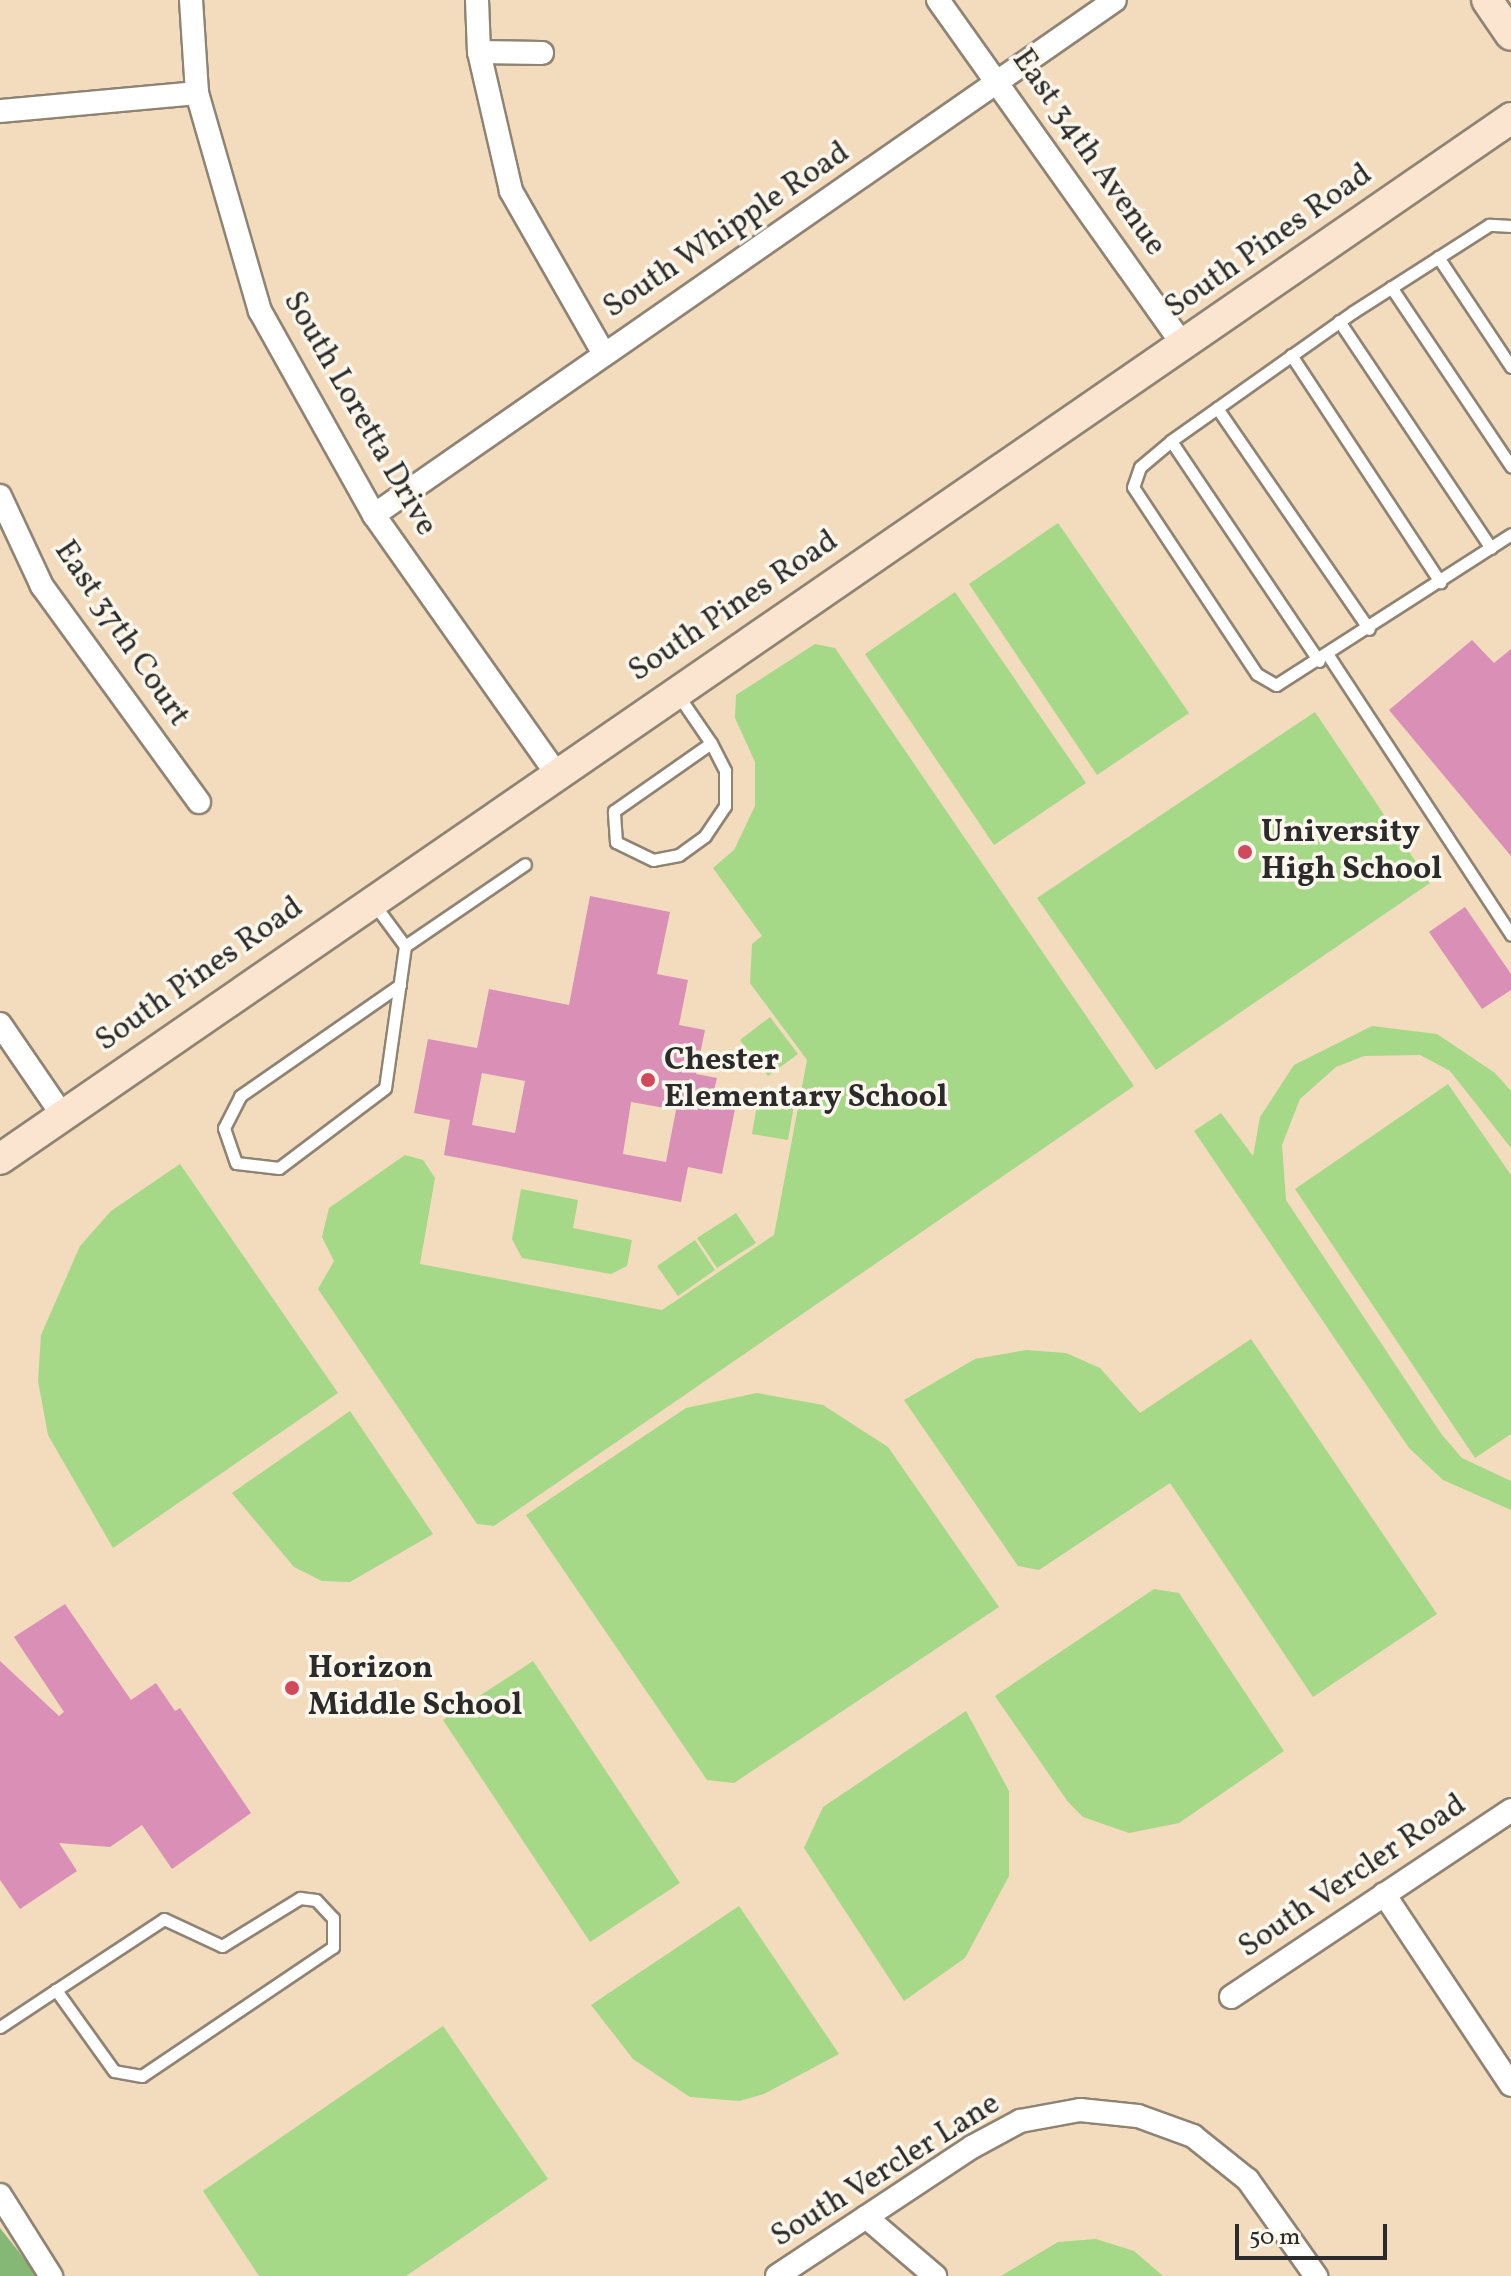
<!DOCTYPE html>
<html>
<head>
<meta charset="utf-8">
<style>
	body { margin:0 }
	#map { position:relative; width:1511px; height:2276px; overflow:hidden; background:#f3dcbd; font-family:Vollkorn,serif }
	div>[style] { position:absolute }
	.green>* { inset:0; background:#a5d887 }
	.forest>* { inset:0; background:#84b874 }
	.building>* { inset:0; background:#d98fb6 }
	.roads { filter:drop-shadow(2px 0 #8f8474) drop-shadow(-2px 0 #8f8474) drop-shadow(0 2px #8f8474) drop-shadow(0 -2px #8f8474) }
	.lane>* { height:11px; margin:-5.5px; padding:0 5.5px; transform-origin:5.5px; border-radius:5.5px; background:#fff }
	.street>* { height:22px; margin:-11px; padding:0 11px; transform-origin:11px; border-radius:11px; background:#fff }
	.secondary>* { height:30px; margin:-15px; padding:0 15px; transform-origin:15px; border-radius:15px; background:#fce5d0 }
	.dots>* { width:22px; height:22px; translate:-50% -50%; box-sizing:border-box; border:4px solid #fbf7ec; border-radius:50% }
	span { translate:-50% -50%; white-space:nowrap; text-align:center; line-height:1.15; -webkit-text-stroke:7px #fbf7ec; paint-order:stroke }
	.street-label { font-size:32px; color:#2b2b2b }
	.poi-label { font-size:32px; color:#2b2b2b; font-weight:700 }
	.left { translate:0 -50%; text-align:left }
	.scale { position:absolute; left:1235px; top:2224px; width:152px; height:36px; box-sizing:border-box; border:4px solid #2b2b2b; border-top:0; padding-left:10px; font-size:24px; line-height:28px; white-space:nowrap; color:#2b2b2b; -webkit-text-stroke:6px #fbf7ec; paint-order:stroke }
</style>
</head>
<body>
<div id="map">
	<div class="green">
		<i style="clip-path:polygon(1058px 523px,1189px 713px,1097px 775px,969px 584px)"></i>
		<i style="clip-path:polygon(955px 592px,1086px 783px,994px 845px,865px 654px)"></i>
		<i style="clip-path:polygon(815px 644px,835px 648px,1134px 1086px,494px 1526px,477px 1524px,318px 1289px,334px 1261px,322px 1237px,329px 1208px,405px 1155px,423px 1160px,435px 1178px,420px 1264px,662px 1310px,774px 1235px,807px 1060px,750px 983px,752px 944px,762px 936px,713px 868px,734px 850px,755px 806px,755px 762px,735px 718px,736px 695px)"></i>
		<i style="clip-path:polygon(1315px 712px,1430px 883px,1156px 1070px,1037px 898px)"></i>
		<i style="clip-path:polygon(770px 1017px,798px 1054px,768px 1076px,740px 1040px)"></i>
		<i style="clip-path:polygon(1372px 1026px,1437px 1034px,1495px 1073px,1511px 1091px,1511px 1148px,1450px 1071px,1420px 1055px,1364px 1056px,1336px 1067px,1300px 1099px,1282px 1145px,1286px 1200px,1442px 1435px,1462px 1458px,1511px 1481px,1511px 1510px,1443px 1480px,1409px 1448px,1194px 1131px,1221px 1113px,1253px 1156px,1260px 1117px,1294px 1065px)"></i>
		<i style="clip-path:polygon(1448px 1084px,1511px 1175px,1511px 1434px,1475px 1458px,1295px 1189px)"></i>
		<i style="clip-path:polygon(760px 1088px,796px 1094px,788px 1140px,752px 1134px)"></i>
		<i style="clip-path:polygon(180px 1164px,338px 1393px,113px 1548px,48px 1435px,38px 1381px,41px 1335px,80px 1246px,111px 1211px)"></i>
		<i style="clip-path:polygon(521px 1189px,578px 1200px,573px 1228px,632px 1240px,627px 1266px,611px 1274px,522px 1258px,512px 1239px)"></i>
		<i style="clip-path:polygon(736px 1213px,756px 1243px,717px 1268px,697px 1238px)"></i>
		<i style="clip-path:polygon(695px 1240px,715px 1270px,678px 1296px,657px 1266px)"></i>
		<i style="clip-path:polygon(1251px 1339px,1437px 1614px,1313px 1697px,1170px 1483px,1039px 1570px,1018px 1566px,904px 1400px,975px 1359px,1026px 1350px,1066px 1353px,1100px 1368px,1140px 1413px)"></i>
		<i style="clip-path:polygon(757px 1393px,823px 1405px,888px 1447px,999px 1607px,734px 1783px,707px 1780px,526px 1515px,686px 1408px)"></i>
		<i style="clip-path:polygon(350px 1411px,433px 1534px,350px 1582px,322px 1581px,294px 1567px,232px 1493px)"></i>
		<i style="clip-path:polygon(1154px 1589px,1179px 1593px,1284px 1751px,1179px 1823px,1129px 1833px,1083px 1817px,1068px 1802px,995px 1696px)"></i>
		<i style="clip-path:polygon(533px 1661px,680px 1883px,590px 1942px,443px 1720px)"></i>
		<i style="clip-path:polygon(966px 1711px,1009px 1791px,1009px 1876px,965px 1958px,904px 2001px,804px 1848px,823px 1807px)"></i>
		<i style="clip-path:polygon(739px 1906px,839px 2054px,764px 2094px,739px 2101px,690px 2097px,633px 2059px,591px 2005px)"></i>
		<i style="clip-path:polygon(443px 2026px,548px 2179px,406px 2276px,259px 2276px,203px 2191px)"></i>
		<i style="clip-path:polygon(1096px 2239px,1134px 2251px,1163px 2276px,1001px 2276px,1058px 2242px)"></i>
	</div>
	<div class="forest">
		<i style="clip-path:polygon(0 2228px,38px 2276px,0 2276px)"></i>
	</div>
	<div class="building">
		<i style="clip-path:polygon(1472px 640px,1494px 663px,1511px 649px,1511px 856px,1389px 710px)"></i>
		<i style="clip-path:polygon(evenodd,590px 896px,670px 912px,657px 974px,688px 980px,679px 1025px,705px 1030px,696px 1074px,717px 1078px,713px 1094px,737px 1099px,722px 1174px,688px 1167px,681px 1202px,444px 1155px,450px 1120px,414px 1113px,428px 1039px,477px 1048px,489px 989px,569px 1005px,590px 896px,482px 1073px,525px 1081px,515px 1133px,472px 1125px,482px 1073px,590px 896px,631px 1102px,676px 1110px,666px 1162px,623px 1154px,631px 1102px)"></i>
		<i style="clip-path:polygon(1465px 907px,1511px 974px,1511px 990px,1482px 1009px,1429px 932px)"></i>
		<i style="clip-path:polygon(65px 1604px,131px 1700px,156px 1683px,175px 1711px,180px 1708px,251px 1813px,172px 1869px,142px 1825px,110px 1847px,59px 1843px,77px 1871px,20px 1909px,0 1880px,0 1661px,59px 1716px,64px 1712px,14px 1637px)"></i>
	</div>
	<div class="roads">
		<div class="lane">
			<i style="left:1511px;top:226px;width:22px;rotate:-177deg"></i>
			<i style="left:1489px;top:225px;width:161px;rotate:147.4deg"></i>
			<i style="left:1353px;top:312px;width:223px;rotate:144.7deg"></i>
			<i style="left:1171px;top:441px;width:40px;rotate:140deg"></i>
			<i style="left:1140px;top:467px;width:21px;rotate:109deg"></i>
			<i style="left:1133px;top:487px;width:224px;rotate:56.5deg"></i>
			<i style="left:1257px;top:674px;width:22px;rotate:30deg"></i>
			<i style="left:1276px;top:685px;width:279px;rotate:-32.7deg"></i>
			<i style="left:1438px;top:257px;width:132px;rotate:56.4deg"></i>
			<i style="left:1391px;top:287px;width:216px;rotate:56.2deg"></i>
			<i style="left:1339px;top:321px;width:273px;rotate:56.2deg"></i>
			<i style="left:1291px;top:355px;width:272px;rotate:56.7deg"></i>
			<i style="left:1217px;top:408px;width:268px;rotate:55.5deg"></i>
			<i style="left:1171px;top:441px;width:265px;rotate:56.1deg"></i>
			<i style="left:1328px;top:655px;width:334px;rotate:56.8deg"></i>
			<i style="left:678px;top:695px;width:58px;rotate:55.5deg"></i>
			<i style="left:711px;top:743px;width:31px;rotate:63deg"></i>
			<i style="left:725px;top:771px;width:35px;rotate:90deg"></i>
			<i style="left:725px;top:806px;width:36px;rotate:124deg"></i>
			<i style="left:705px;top:836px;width:32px;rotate:144deg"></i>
			<i style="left:679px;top:855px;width:26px;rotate:169deg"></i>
			<i style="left:653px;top:860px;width:41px;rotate:-154.1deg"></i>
			<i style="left:616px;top:842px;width:31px;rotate:-94deg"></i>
			<i style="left:614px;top:811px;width:118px;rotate:-35deg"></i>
			<i style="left:374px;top:904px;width:52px;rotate:53.6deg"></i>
			<i style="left:405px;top:946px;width:143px;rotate:98deg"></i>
			<i style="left:385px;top:1088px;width:133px;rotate:143deg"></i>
			<i style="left:279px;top:1168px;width:43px;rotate:-173.4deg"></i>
			<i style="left:236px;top:1163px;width:37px;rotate:-109deg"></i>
			<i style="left:224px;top:1128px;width:36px;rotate:-63deg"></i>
			<i style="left:240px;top:1096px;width:195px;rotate:-34.8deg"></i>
			<i style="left:405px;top:946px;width:145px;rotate:-34.3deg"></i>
			<i style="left:300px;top:1898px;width:16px;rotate:7deg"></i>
			<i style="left:316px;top:1900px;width:25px;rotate:47deg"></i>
			<i style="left:333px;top:1918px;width:29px;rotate:90deg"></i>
			<i style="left:333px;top:1947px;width:230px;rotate:146deg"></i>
			<i style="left:142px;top:2076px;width:28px;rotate:-170deg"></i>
			<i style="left:114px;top:2071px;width:100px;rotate:-125.6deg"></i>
			<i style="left:56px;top:1990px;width:129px;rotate:-33.3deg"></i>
			<i style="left:164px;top:1919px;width:64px;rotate:25deg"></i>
			<i style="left:222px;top:1946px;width:92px;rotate:-31.6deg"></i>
			<i style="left:0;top:2027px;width:67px;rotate:-33.5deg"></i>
		</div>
		<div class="street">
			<i style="left:191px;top:0;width:93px;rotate:86.3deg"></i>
			<i style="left:197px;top:93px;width:227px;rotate:73.9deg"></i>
			<i style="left:260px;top:311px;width:234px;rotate:60.8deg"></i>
			<i style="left:374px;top:515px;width:316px;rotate:54.8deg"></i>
			<i style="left:477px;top:0;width:52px;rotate:87.8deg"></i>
			<i style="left:479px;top:52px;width:143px;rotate:77deg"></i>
			<i style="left:511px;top:191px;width:188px;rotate:60.3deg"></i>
			<i style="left:938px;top:0;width:423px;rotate:54.6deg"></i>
			<i style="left:479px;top:52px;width:63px;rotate:0.9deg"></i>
			<i style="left:0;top:111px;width:198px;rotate:-5.2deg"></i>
			<i style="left:0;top:496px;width:99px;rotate:65deg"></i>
			<i style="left:42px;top:586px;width:267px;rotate:54deg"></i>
			<i style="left:374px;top:515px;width:902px;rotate:-34.8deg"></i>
			<i style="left:0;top:1024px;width:112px;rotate:55.6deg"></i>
			<i style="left:1384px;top:1894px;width:229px;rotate:56.4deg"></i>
			<i style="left:1231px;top:1997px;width:337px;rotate:-33.7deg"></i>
			<i style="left:0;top:2195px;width:96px;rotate:57.8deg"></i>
			<i style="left:866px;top:2217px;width:91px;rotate:40.5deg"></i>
			<i style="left:777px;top:2276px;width:234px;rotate:-33.5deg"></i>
			<i style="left:972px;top:2147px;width:55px;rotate:-28.4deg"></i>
			<i style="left:1020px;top:2121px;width:61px;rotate:-10.4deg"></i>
			<i style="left:1080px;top:2110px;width:58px;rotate:5.9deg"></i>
			<i style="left:1138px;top:2116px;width:59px;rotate:20deg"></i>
			<i style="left:1193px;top:2136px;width:70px;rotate:38.7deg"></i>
			<i style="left:1248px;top:2180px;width:118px;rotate:54.7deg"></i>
		</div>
		<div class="secondary">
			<i style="left:1487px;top:0;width:42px;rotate:55.6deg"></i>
			<i style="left:0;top:1159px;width:1835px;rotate:-34.56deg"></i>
		</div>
	</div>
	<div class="dots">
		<i style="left:1245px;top:852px;background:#d1495b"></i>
		<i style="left:648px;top:1080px;background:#d1495b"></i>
		<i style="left:292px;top:1688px;background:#d1495b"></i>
	</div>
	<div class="street-label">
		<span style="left:1088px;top:153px;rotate:55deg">East 34th Avenue</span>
		<span style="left:727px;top:231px;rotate:-34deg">South Whipple Road</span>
		<span style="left:1269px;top:242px;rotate:-35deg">South Pines Road</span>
		<span style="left:359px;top:414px;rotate:60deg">South Loretta Drive</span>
		<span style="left:734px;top:607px;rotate:-34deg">South Pines Road</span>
		<span style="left:121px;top:634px;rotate:56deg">East 37th Court</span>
		<span style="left:200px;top:975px;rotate:-35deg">South Pines Road</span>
		<span style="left:1353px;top:1877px;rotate:-34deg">South Vercler Road</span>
		<span style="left:886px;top:2171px;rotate:-32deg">South Vercler Lane</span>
	</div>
	<div class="poi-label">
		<span class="left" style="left:1261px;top:852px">University<br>High School</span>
		<span class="left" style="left:664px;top:1080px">Chester<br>Elementary School</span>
		<span class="left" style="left:308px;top:1688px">Horizon<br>Middle School</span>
	</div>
	<div class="scale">50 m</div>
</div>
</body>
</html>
